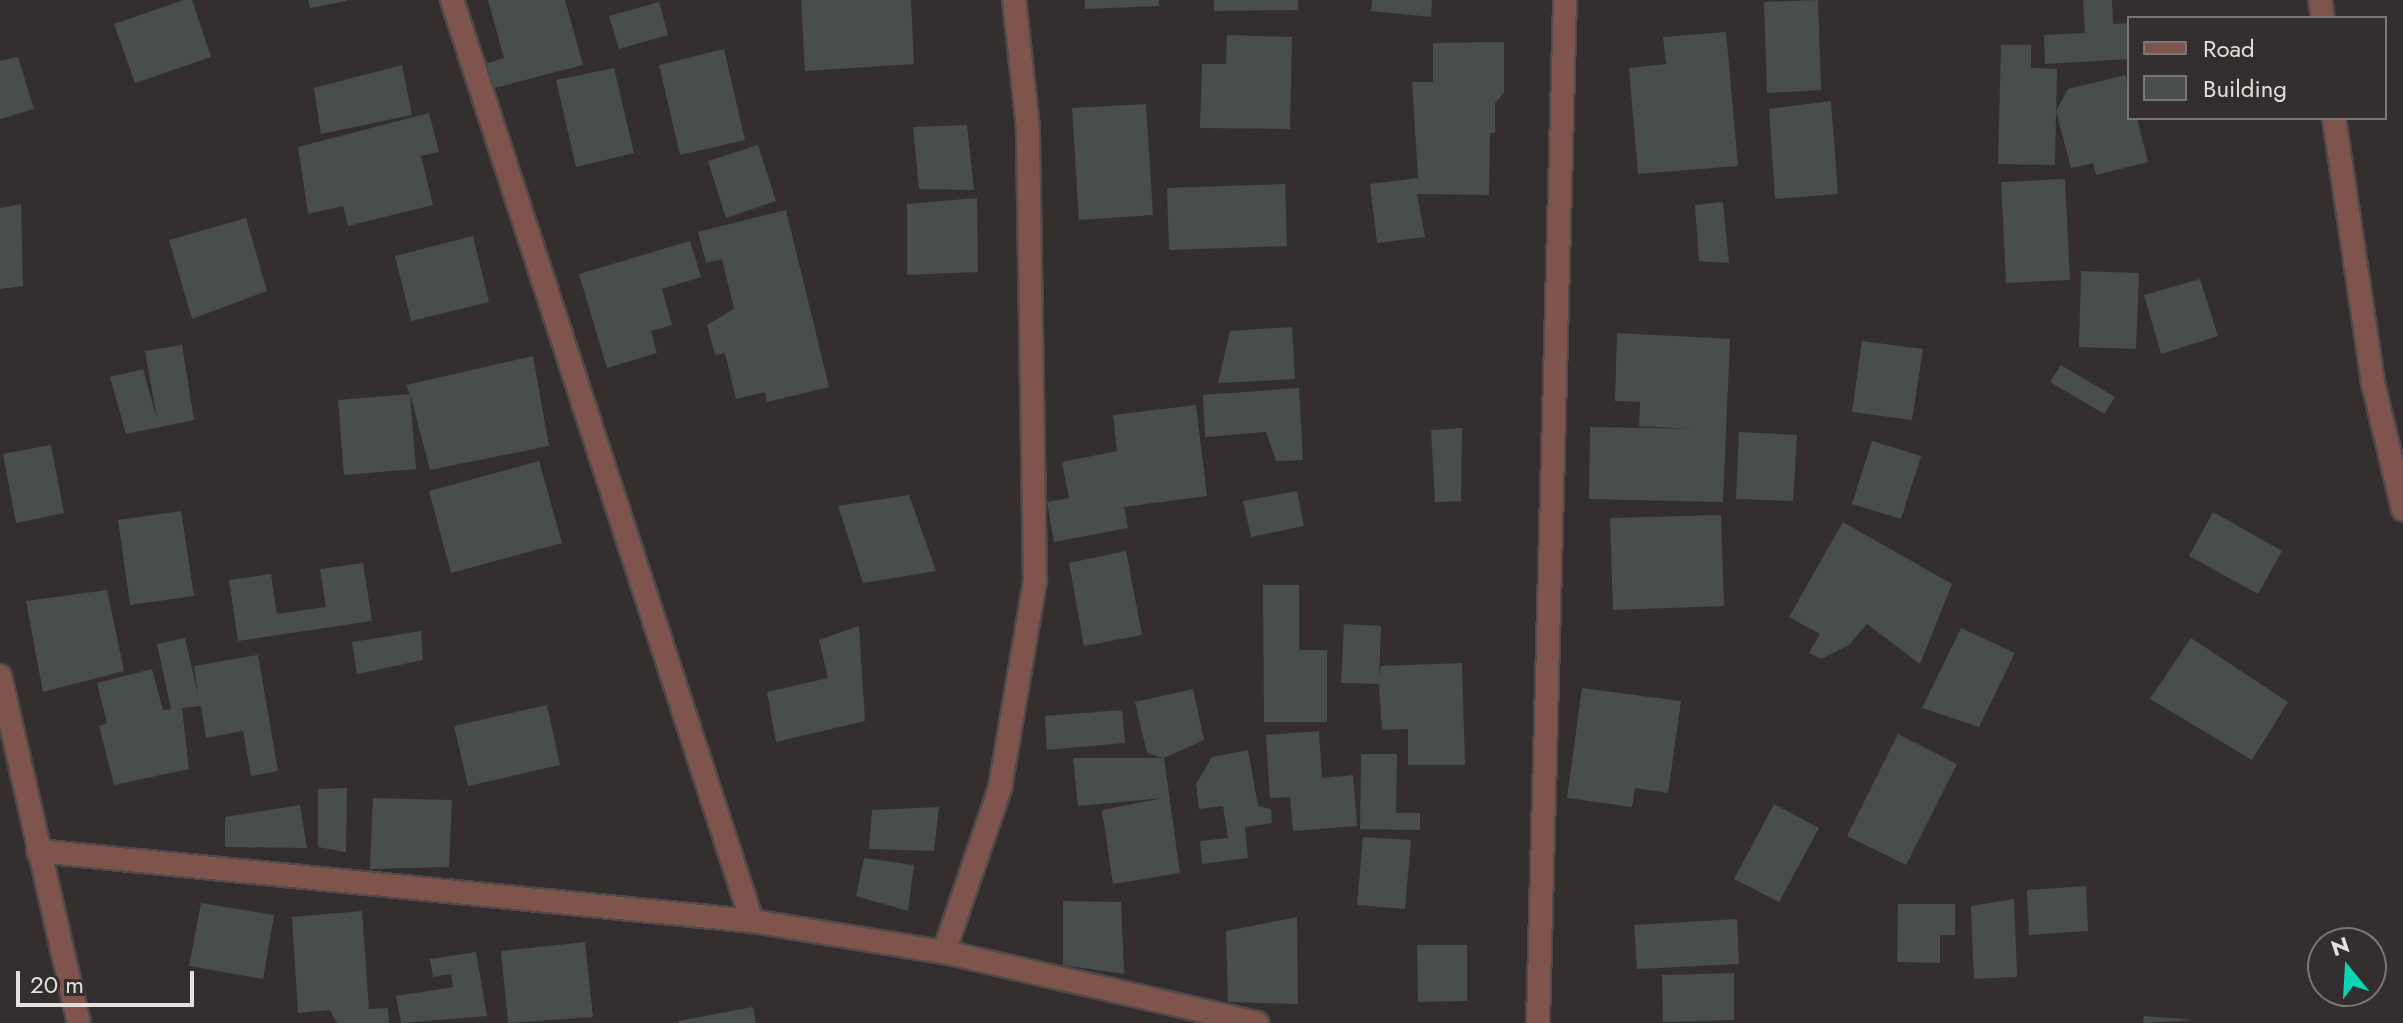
<!DOCTYPE html>
<html>
<head>
<meta charset="utf-8">
<style>
	body { margin:0 }
	#map { position:relative; width:2403px; height:1023px; overflow:hidden; background:#342f2e; font-family:Jost,sans-serif }
	div>[style] { position:absolute }
	.building>* { inset:0; background:#484e4c }
	.roads { filter:drop-shadow(2px 0 #504b4a) drop-shadow(-2px 0 #504b4a) drop-shadow(0 2px #504b4a) drop-shadow(0 -2px #504b4a) }
	.minor>* { height:22px; margin:-11px; padding:0 11px; transform-origin:11px; border-radius:11px; background:#7f544d }
	span { translate:-50% -50%; white-space:nowrap; text-align:center; line-height:1.15; -webkit-text-stroke:7px #342f2e; paint-order:stroke }
	.legend { position:absolute; left:2127px; top:16px; width:260px; height:104px; box-sizing:border-box; background:#342f2e; border:2px solid #7a7675; margin:0; padding:10px 14px; list-style:none; font-size:24px; color:#e3e0df }
	.legend li { display:flex; align-items:center; gap:16px; height:40px }
	.legend b { width:40px; border:2px solid #7a7675 }
	.north { position:absolute; left:2307px; top:927px; width:80px; height:80px; box-sizing:border-box; background:#342f2e; border:2px solid #7a7675; border-radius:50%; rotate:342deg; font-size:22px; font-weight:700; line-height:32px; text-align:center; color:#e3e0df }
	.north::after { content:''; display:block; margin:auto; width:28px; height:36px; background:#0bd5b5; clip-path:polygon(50% 0,100% 100%,50% 72%,0 100%) }
	.scale { position:absolute; left:16px; top:971px; width:178px; height:36px; box-sizing:border-box; border:4px solid #e3e0df; border-top:0; padding-left:10px; font-size:24px; line-height:28px; white-space:nowrap; color:#e3e0df; -webkit-text-stroke:6px #342f2e; paint-order:stroke }
</style>
</head>
<body>
<div id="map">
	<div class="building">
		<i style="clip-path:polygon(184px 0,192px 0,211px 57px,135px 83px,114px 24px)"></i>
		<i style="clip-path:polygon(308px 0,346px 0,346px 1px,310px 8px)"></i>
		<i style="clip-path:polygon(488px 0,565px 0,583px 65px,491px 89px,484px 64px,504px 58px)"></i>
		<i style="clip-path:polygon(801px 0,911px 0,914px 64px,805px 71px)"></i>
		<i style="clip-path:polygon(1085px 0,1159px 0,1159px 6px,1085px 9px)"></i>
		<i style="clip-path:polygon(1214px 0,1298px 0,1298px 10px,1214px 11px)"></i>
		<i style="clip-path:polygon(1372px 0,1432px 0,1431px 17px,1371px 11px)"></i>
		<i style="clip-path:polygon(1818px 0,1821px 90px,1767px 93px,1764px 2px)"></i>
		<i style="clip-path:polygon(2083px 0,2112px 0,2113px 24px,2129px 23px,2129px 59px,2045px 64px,2044px 35px,2085px 33px)"></i>
		<i style="clip-path:polygon(659px 2px,668px 35px,619px 49px,609px 16px)"></i>
		<i style="clip-path:polygon(1726px 32px,1738px 166px,1638px 174px,1629px 68px,1666px 64px,1663px 37px)"></i>
		<i style="clip-path:polygon(1227px 35px,1292px 37px,1290px 129px,1200px 128px,1202px 64px,1226px 64px)"></i>
		<i style="clip-path:polygon(1504px 42px,1504px 93px,1495px 103px,1495px 133px,1490px 133px,1489px 195px,1417px 194px,1425px 237px,1377px 243px,1370px 184px,1418px 178px,1412px 82px,1433px 82px,1433px 43px)"></i>
		<i style="clip-path:polygon(2001px 45px,2031px 45px,2031px 68px,2057px 69px,2055px 165px,1998px 164px)"></i>
		<i style="clip-path:polygon(724px 49px,745px 140px,680px 155px,659px 65px)"></i>
		<i style="clip-path:polygon(18px 57px,34px 109px,0 119px,0 61px)"></i>
		<i style="clip-path:polygon(402px 65px,412px 115px,321px 134px,314px 88px)"></i>
		<i style="clip-path:polygon(614px 68px,634px 153px,576px 167px,556px 80px)"></i>
		<i style="clip-path:polygon(2126px 75px,2129px 118px,2137px 118px,2148px 162px,2096px 175px,2093px 163px,2071px 168px,2056px 111px,2068px 89px)"></i>
		<i style="clip-path:polygon(1831px 101px,1838px 194px,1775px 199px,1769px 109px)"></i>
		<i style="clip-path:polygon(1146px 104px,1153px 215px,1079px 220px,1072px 108px)"></i>
		<i style="clip-path:polygon(429px 113px,439px 152px,421px 156px,433px 205px,348px 226px,343px 206px,308px 214px,298px 147px)"></i>
		<i style="clip-path:polygon(967px 125px,974px 190px,919px 189px,913px 127px)"></i>
		<i style="clip-path:polygon(758px 145px,776px 201px,726px 218px,708px 161px)"></i>
		<i style="clip-path:polygon(2065px 179px,2070px 280px,2006px 283px,2001px 182px)"></i>
		<i style="clip-path:polygon(1285px 184px,1287px 246px,1169px 250px,1167px 188px)"></i>
		<i style="clip-path:polygon(977px 198px,978px 272px,907px 275px,907px 204px)"></i>
		<i style="clip-path:polygon(1723px 202px,1729px 263px,1699px 261px,1695px 205px)"></i>
		<i style="clip-path:polygon(21px 204px,23px 286px,0 289px,0 208px)"></i>
		<i style="clip-path:polygon(786px 210px,829px 387px,767px 402px,765px 392px,736px 399px,725px 353px,715px 355px,707px 325px,734px 309px,722px 259px,706px 263px,698px 232px)"></i>
		<i style="clip-path:polygon(246px 218px,267px 291px,192px 319px,169px 240px)"></i>
		<i style="clip-path:polygon(473px 236px,489px 302px,411px 321px,395px 256px)"></i>
		<i style="clip-path:polygon(690px 241px,701px 277px,662px 289px,672px 325px,651px 331px,657px 353px,607px 368px,579px 274px)"></i>
		<i style="clip-path:polygon(2081px 271px,2139px 273px,2136px 349px,2079px 347px)"></i>
		<i style="clip-path:polygon(2200px 279px,2218px 336px,2161px 354px,2144px 295px)"></i>
		<i style="clip-path:polygon(1292px 327px,1295px 379px,1218px 383px,1230px 331px)"></i>
		<i style="clip-path:polygon(1617px 333px,1730px 339px,1723px 502px,1589px 499px,1590px 427px,1691px 429px,1639px 426px,1640px 402px,1615px 401px)"></i>
		<i style="clip-path:polygon(1862px 341px,1923px 349px,1912px 420px,1852px 412px)"></i>
		<i style="clip-path:polygon(182px 345px,194px 420px,126px 434px,110px 377px,143px 369px,157px 419px,145px 351px)"></i>
		<i style="clip-path:polygon(533px 356px,549px 446px,430px 470px,410px 394px,416px 469px,344px 475px,338px 400px,410px 394px,406px 385px)"></i>
		<i style="clip-path:polygon(2061px 365px,2115px 397px,2104px 414px,2050px 382px)"></i>
		<i style="clip-path:polygon(1299px 388px,1303px 460px,1276px 461px,1266px 432px,1205px 437px,1203px 395px)"></i>
		<i style="clip-path:polygon(1196px 405px,1207px 496px,1124px 507px,1128px 528px,1054px 542px,1047px 502px,1069px 498px,1062px 462px,1117px 451px,1113px 415px)"></i>
		<i style="clip-path:polygon(1462px 428px,1461px 501px,1435px 502px,1431px 430px)"></i>
		<i style="clip-path:polygon(1739px 432px,1797px 435px,1793px 501px,1736px 499px)"></i>
		<i style="clip-path:polygon(1872px 441px,1921px 456px,1901px 519px,1852px 504px)"></i>
		<i style="clip-path:polygon(51px 445px,64px 513px,16px 523px,3px 454px)"></i>
		<i style="clip-path:polygon(539px 461px,562px 543px,451px 573px,429px 491px)"></i>
		<i style="clip-path:polygon(1297px 491px,1304px 526px,1251px 537px,1243px 501px)"></i>
		<i style="clip-path:polygon(909px 495px,936px 571px,863px 583px,838px 506px)"></i>
		<i style="clip-path:polygon(181px 511px,194px 596px,130px 605px,118px 520px)"></i>
		<i style="clip-path:polygon(2213px 512px,2282px 551px,2258px 594px,2189px 556px)"></i>
		<i style="clip-path:polygon(1721px 515px,1724px 606px,1613px 610px,1610px 518px)"></i>
		<i style="clip-path:polygon(1843px 522px,1952px 584px,1920px 664px,1867px 624px,1849px 645px,1821px 659px,1809px 653px,1820px 634px,1789px 617px)"></i>
		<i style="clip-path:polygon(1126px 551px,1142px 635px,1084px 646px,1069px 563px)"></i>
		<i style="clip-path:polygon(363px 563px,372px 621px,238px 641px,229px 580px,271px 574px,277px 614px,326px 607px,320px 569px)"></i>
		<i style="clip-path:polygon(1263px 585px,1299px 585px,1299px 650px,1327px 650px,1327px 722px,1264px 722px)"></i>
		<i style="clip-path:polygon(107px 590px,124px 671px,43px 692px,26px 601px)"></i>
		<i style="clip-path:polygon(1344px 624px,1381px 626px,1379px 677px,1381px 666px,1462px 663px,1465px 765px,1408px 765px,1408px 729px,1382px 730px,1379px 684px,1341px 683px)"></i>
		<i style="clip-path:polygon(859px 626px,865px 721px,776px 742px,767px 692px,828px 678px,819px 640px)"></i>
		<i style="clip-path:polygon(1961px 628px,2015px 653px,1979px 727px,1922px 708px)"></i>
		<i style="clip-path:polygon(421px 631px,423px 660px,357px 674px,352px 642px)"></i>
		<i style="clip-path:polygon(185px 638px,198px 695px,194px 666px,258px 655px,278px 771px,251px 776px,243px 731px,206px 738px,201px 706px,182px 708px,189px 769px,114px 785px,99px 726px,107px 723px,97px 683px,152px 669px,163px 710px,171px 709px,157px 644px)"></i>
		<i style="clip-path:polygon(2191px 638px,2288px 702px,2252px 760px,2150px 699px)"></i>
		<i style="clip-path:polygon(1582px 688px,1681px 701px,1668px 793px,1635px 788px,1632px 807px,1567px 798px)"></i>
		<i style="clip-path:polygon(1193px 689px,1204px 740px,1164px 758px,1147px 753px,1135px 702px)"></i>
		<i style="clip-path:polygon(547px 705px,560px 765px,468px 786px,454px 726px)"></i>
		<i style="clip-path:polygon(1122px 710px,1125px 743px,1047px 750px,1045px 716px)"></i>
		<i style="clip-path:polygon(1319px 731px,1322px 778px,1353px 775px,1357px 826px,1293px 831px,1290px 797px,1270px 798px,1266px 735px)"></i>
		<i style="clip-path:polygon(1898px 734px,1957px 764px,1906px 865px,1847px 836px)"></i>
		<i style="clip-path:polygon(1248px 750px,1258px 806px,1271px 809px,1272px 823px,1245px 827px,1248px 858px,1202px 864px,1200px 841px,1228px 838px,1223px 806px,1199px 809px,1196px 784px,1212px 757px)"></i>
		<i style="clip-path:polygon(1361px 754px,1397px 754px,1396px 813px,1420px 813px,1420px 830px,1360px 829px)"></i>
		<i style="clip-path:polygon(1073px 758px,1164px 758px,1180px 873px,1113px 884px,1102px 810px,1163px 798px,1078px 806px)"></i>
		<i style="clip-path:polygon(347px 788px,346px 852px,318px 847px,318px 789px)"></i>
		<i style="clip-path:polygon(373px 798px,452px 800px,449px 867px,370px 869px)"></i>
		<i style="clip-path:polygon(1774px 804px,1819px 828px,1779px 902px,1734px 879px)"></i>
		<i style="clip-path:polygon(300px 805px,307px 848px,225px 847px,225px 817px)"></i>
		<i style="clip-path:polygon(939px 807px,934px 851px,869px 849px,872px 810px)"></i>
		<i style="clip-path:polygon(1363px 837px,1411px 840px,1405px 909px,1357px 905px)"></i>
		<i style="clip-path:polygon(864px 858px,914px 865px,908px 911px,856px 896px)"></i>
		<i style="clip-path:polygon(2086px 886px,2088px 931px,2029px 935px,2027px 890px)"></i>
		<i style="clip-path:polygon(2014px 899px,2017px 977px,1974px 979px,1971px 906px)"></i>
		<i style="clip-path:polygon(1063px 901px,1121px 902px,1124px 974px,1063px 965px)"></i>
		<i style="clip-path:polygon(201px 903px,274px 915px,263px 979px,189px 966px)"></i>
		<i style="clip-path:polygon(1898px 904px,1955px 904px,1955px 935px,1940px 935px,1940px 963px,1897px 962px)"></i>
		<i style="clip-path:polygon(362px 911px,369px 1009px,388px 1008px,389px 1023px,337px 1023px,330px 1010px,298px 1013px,292px 917px)"></i>
		<i style="clip-path:polygon(1297px 917px,1298px 1004px,1228px 1002px,1226px 931px)"></i>
		<i style="clip-path:polygon(1737px 919px,1739px 964px,1637px 969px,1634px 925px)"></i>
		<i style="clip-path:polygon(585px 942px,593px 1017px,508px 1023px,501px 951px)"></i>
		<i style="clip-path:polygon(1417px 945px,1467px 945px,1467px 1001px,1418px 1002px)"></i>
		<i style="clip-path:polygon(476px 952px,487px 1016px,401px 1023px,396px 996px,453px 987px,451px 974px,433px 977px,430px 959px)"></i>
		<i style="clip-path:polygon(1734px 973px,1734px 1020px,1663px 1022px,1662px 975px)"></i>
		<i style="clip-path:polygon(753px 1007px,756px 1023px,678px 1023px,678px 1021px)"></i>
		<i style="clip-path:polygon(2144px 1016px,2195px 1020px,2143px 1023px)"></i>
	</div>
	<div class="roads">
		<div class="minor">
			<i style="left:452px;top:0;width:969px;rotate:71.96deg"></i>
			<i style="left:2320px;top:0;width:18px;rotate:81deg"></i>
			<i style="left:2334px;top:118px;width:268px;rotate:81.6deg"></i>
			<i style="left:2373px;top:383px;width:130px;rotate:76.6deg"></i>
			<i style="left:0;top:676px;width:356px;rotate:77.2deg"></i>
			<i style="left:38px;top:851px;width:717px;rotate:5.6deg"></i>
			<i style="left:752px;top:921px;width:194px;rotate:9.2deg"></i>
			<i style="left:944px;top:952px;width:321px;rotate:12.8deg"></i>
			<i style="left:944px;top:952px;width:173px;rotate:-71.1deg"></i>
			<i style="left:1000px;top:788px;width:210px;rotate:-80.4deg"></i>
			<i style="left:1035px;top:581px;width:453px;rotate:-90.9deg"></i>
			<i style="left:1028px;top:128px;width:129px;rotate:-96.2deg"></i>
			<i style="left:1538px;top:1023px;width:1023px;rotate:-88.49deg"></i>
		</div>
	</div>
	<ul class="legend">
	<li><b style="height:10px;background:#7f544d"></b>Road</li>
	<li><b style="height:22px;background:#484e4c"></b>Building</li>
	</ul>
	<div class="north">N</div>
	<div class="scale">20 m</div>
</div>
</body>
</html>
